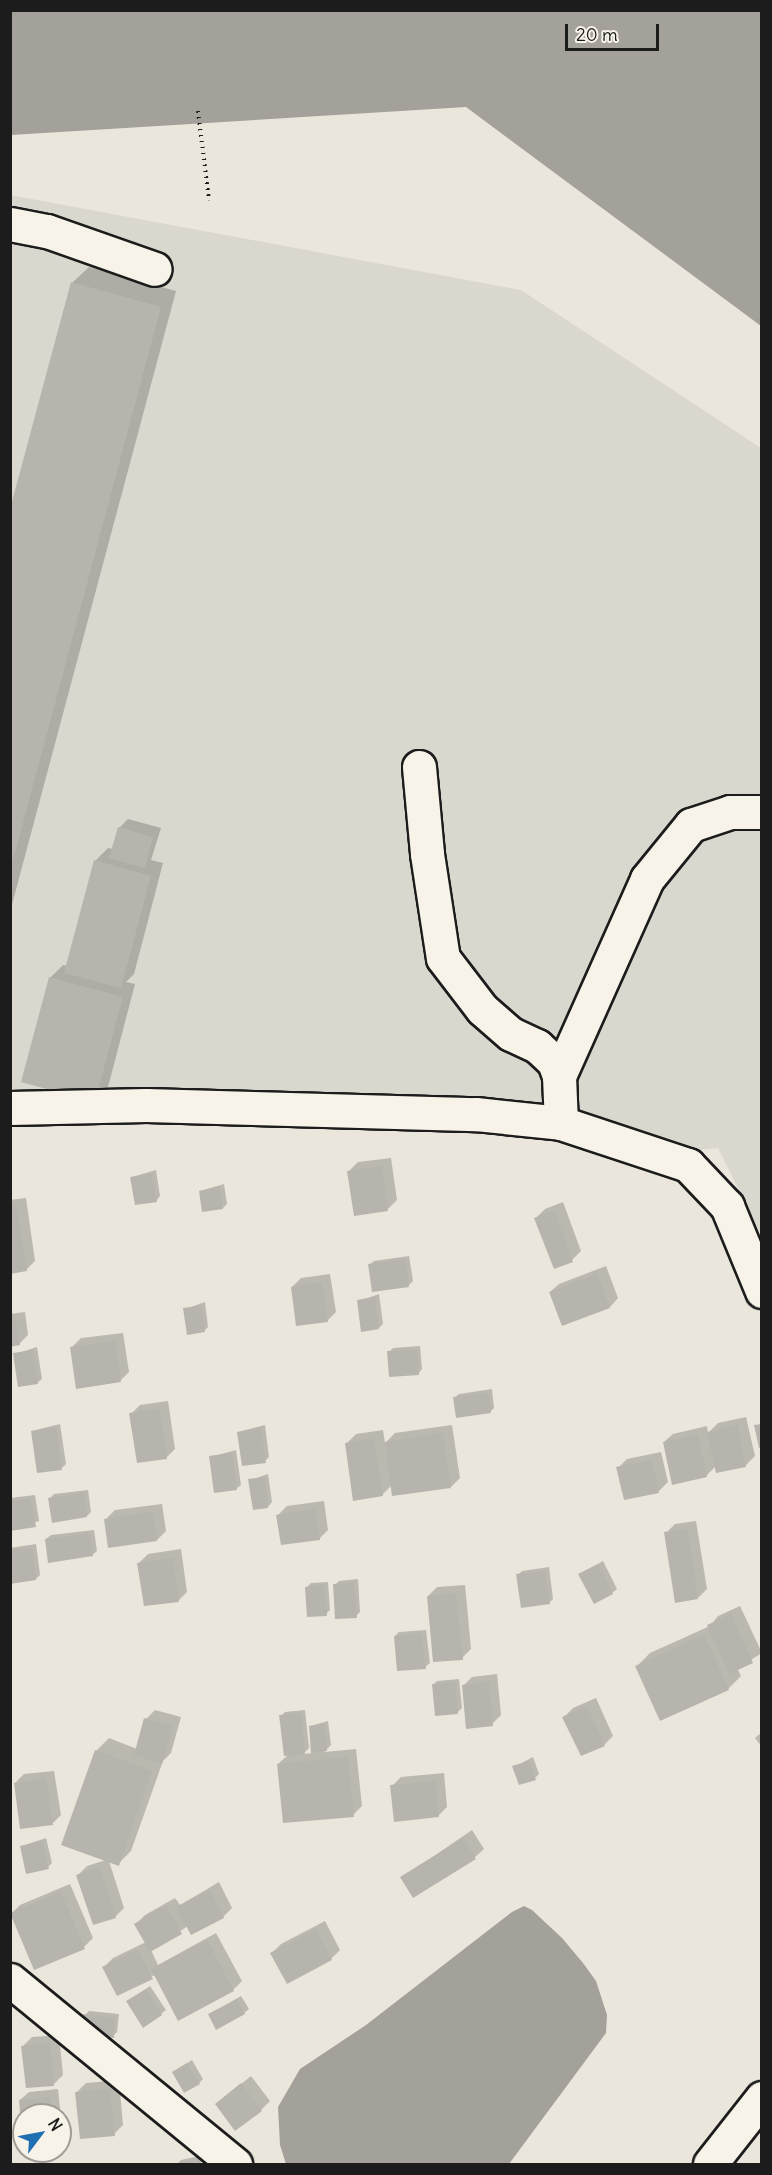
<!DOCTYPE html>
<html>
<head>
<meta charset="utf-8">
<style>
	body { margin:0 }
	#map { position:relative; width:772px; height:2175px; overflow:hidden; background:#eae6dc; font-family:Delius,sans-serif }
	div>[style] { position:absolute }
	.built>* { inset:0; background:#dad7ce }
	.water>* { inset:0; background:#a3a19a }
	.shadow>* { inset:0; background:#0003 }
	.building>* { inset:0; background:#b6b4ac }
	.path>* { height:4px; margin-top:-2px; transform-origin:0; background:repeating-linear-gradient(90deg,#1c1c1c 0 1.5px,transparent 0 6px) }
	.roads { filter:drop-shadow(2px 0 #1c1c1c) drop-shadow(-2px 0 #1c1c1c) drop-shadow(0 2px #1c1c1c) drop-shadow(0 -2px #1c1c1c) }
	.minor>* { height:33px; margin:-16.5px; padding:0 16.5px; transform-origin:16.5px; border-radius:16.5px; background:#f7f3e8 }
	span { translate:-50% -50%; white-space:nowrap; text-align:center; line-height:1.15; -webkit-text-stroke:6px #f7f3e8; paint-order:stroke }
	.frame { position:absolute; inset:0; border:12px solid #1c1c1c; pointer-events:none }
	.north { position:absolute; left:12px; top:2103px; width:60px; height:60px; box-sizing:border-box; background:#f7f3e8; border:2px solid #9f9d96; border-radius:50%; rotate:58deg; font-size:16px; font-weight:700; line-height:24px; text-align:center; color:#1c1c1c }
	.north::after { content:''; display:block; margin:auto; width:21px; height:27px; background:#1f6fb2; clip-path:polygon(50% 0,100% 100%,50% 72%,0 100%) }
	.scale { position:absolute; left:565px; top:24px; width:94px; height:27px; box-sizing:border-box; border:3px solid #1c1c1c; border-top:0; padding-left:8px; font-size:18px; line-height:21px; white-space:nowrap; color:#1c1c1c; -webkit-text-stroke:4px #f7f3e8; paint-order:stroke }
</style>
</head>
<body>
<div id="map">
	<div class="built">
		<i style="clip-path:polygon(10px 195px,521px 290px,761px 448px,761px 1235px,718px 1148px,634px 1157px,491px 1104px,11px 1116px)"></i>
	</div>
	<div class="water">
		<i style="clip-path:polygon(11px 10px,761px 11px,761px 326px,466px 107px,11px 135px)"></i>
		<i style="clip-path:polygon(524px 1906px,532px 1910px,562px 1938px,583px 1963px,596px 1981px,607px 2015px,606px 2033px,509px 2164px,286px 2164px,280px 2145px,278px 2107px,300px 2069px,366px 2025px,512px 1912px)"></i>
	</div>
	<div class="shadow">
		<i style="clip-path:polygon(89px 267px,176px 291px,10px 912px,10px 515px,72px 283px)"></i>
		<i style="clip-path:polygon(128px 819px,161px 828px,151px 860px,163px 863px,134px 974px,126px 982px,135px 984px,108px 1087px,95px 1100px,50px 978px,63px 965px,67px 966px,95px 861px,108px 848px,113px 849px,119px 828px)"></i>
		<i style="clip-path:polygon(391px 1158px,397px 1200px,388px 1209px,349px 1171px,358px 1162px)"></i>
		<i style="clip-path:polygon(156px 1170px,160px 1196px,156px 1201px,132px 1177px)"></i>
		<i style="clip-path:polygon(224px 1184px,227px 1204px,223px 1208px,200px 1191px)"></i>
		<i style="clip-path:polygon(26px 1198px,35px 1261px,26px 1270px,10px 1272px,10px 1200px)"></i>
		<i style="clip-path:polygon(563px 1202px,581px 1251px,572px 1260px,536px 1218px,545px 1209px)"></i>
		<i style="clip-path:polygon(409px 1256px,413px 1281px,408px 1286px,369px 1265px,374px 1261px)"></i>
		<i style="clip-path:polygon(606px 1266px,618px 1298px,610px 1307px,563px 1324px,550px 1292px,559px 1284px)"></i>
		<i style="clip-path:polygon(330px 1274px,336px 1312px,327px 1321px,292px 1287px,301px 1278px)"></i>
		<i style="clip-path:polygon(379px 1294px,383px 1324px,379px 1328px,359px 1301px)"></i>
		<i style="clip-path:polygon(205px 1302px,208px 1327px,204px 1331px,185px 1309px)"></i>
		<i style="clip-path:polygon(25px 1312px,28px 1335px,19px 1344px,10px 1345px,10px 1314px)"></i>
		<i style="clip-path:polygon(123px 1333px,129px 1372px,120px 1381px,72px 1347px,81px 1338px)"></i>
		<i style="clip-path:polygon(420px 1346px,422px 1369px,418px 1374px,389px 1352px,393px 1348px)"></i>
		<i style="clip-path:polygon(37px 1347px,42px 1379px,37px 1383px,15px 1354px)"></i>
		<i style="clip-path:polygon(492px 1389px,494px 1408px,490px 1412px,454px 1398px,459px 1394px)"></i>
		<i style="clip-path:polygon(168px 1401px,175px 1449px,166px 1458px,131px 1414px,140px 1405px)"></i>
		<i style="clip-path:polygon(746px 1417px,755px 1456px,746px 1465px,717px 1471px,716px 1466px,706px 1476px,664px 1442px,673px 1434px,707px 1426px,708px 1433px,718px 1423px)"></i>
		<i style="clip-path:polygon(60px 1424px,66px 1464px,62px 1468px,32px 1431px)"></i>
		<i style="clip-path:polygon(265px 1425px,269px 1457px,265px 1461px,238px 1432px)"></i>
		<i style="clip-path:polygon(452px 1425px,460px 1478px,451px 1487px,392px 1485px,382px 1495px,347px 1443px,356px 1434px,383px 1430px,385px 1443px,395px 1433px)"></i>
		<i style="clip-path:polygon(236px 1450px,241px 1485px,236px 1489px,210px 1457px)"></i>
		<i style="clip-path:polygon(661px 1452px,668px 1482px,659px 1491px,618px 1468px,627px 1459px)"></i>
		<i style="clip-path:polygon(268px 1474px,272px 1502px,268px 1507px,250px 1480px)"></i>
		<i style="clip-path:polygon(88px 1490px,91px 1512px,87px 1516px,50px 1498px,54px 1494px)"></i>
		<i style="clip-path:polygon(35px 1495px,39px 1521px,10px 1529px,10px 1498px)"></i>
		<i style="clip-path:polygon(324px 1501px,328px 1530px,319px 1539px,278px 1515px,287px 1506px)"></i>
		<i style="clip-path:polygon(162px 1504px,166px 1531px,157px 1540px,106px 1519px,115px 1510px)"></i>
		<i style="clip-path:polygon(696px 1521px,707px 1589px,698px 1598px,666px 1533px,675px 1524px)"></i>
		<i style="clip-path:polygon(94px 1530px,97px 1551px,92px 1555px,46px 1539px,51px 1535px)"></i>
		<i style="clip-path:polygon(36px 1544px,40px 1575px,36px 1579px,10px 1582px,10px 1548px)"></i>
		<i style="clip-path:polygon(181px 1549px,187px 1592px,178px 1601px,139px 1563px,148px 1554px)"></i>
		<i style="clip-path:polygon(603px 1561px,617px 1589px,612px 1593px,580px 1574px)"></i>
		<i style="clip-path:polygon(549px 1567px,553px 1599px,549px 1603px,518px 1575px,522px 1571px)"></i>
		<i style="clip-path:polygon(358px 1579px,360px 1612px,356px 1616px,335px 1585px,339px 1581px)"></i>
		<i style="clip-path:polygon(328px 1582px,330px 1610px,326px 1614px,307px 1587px,311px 1583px)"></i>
		<i style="clip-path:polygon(465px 1585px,471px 1649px,462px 1658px,428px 1596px,437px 1587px)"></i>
		<i style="clip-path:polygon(740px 1606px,762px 1653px,737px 1668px,741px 1676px,728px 1689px,637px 1666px,650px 1653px,710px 1626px,718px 1616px)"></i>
		<i style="clip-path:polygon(426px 1630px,430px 1663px,425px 1667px,395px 1636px,399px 1632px)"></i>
		<i style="clip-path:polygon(497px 1674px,501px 1715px,492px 1724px,463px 1686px,472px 1677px)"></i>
		<i style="clip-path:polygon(459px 1679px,462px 1708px,458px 1712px,433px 1685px,437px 1681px)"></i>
		<i style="clip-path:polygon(596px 1698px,613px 1736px,604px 1745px,564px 1717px,573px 1708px)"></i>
		<i style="clip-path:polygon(155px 1710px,181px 1717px,171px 1753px,163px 1761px,131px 1851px,118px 1864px,109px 1861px,124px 1908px,115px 1917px,78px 1875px,87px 1866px,106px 1860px,96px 1751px,109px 1738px,137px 1749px,146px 1719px)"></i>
		<i style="clip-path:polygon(305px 1710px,309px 1748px,303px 1754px,313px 1753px,310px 1726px,328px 1721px,331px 1745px,324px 1752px,356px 1749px,362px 1806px,353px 1815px,278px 1764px,289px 1754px,281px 1716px,285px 1712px)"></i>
		<i style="clip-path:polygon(762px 1732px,762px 1747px,755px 1738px)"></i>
		<i style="clip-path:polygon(533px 1757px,539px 1774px,535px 1778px,514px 1767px)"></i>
		<i style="clip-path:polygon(54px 1771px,61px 1815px,52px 1824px,15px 1783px,24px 1774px)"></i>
		<i style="clip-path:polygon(444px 1773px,447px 1807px,438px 1816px,392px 1786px,401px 1777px)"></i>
		<i style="clip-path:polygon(472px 1830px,484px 1849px,475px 1857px,402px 1878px)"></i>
		<i style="clip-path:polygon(46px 1838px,52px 1863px,48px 1867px,22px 1846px)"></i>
		<i style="clip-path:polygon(219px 1882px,232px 1908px,223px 1917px,188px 1926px,151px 1950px,158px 1965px,216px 1933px,242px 1981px,233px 1990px,104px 1967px,113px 1958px,146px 1942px,136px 1924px,145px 1915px,175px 1898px,180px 1905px)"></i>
		<i style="clip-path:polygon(70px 1884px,93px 1938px,84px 1947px,11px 1914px,20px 1905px)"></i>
		<i style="clip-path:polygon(325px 1921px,340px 1950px,331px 1959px,272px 1953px,281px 1944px)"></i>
		<i style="clip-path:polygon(150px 1986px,166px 2010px,161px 2014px,128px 2001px)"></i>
		<i style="clip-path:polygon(241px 1996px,249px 2009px,244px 2013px,210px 2014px)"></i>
		<i style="clip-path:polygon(89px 2011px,119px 2014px,117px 2032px,113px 2036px,85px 2015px)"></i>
		<i style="clip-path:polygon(59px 2035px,63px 2075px,54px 2084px,23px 2046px,32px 2037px)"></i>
		<i style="clip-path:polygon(192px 2060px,203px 2079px,199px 2083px,174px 2072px)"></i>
		<i style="clip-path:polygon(251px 2076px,270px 2101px,261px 2110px,217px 2104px)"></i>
		<i style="clip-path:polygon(119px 2080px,123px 2125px,114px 2134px,77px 2092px,86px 2083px)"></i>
		<i style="clip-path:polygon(58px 2089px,62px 2127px,60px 2129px,60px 2115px,24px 2115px,24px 2138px,20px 2100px,29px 2092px)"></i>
		<i style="clip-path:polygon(200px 2156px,201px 2164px,177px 2164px,181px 2160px)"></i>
	</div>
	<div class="building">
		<i style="clip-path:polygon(71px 282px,161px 307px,11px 868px,10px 509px)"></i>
		<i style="clip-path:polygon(118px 827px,153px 837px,145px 868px,109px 858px)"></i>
		<i style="clip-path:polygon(94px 860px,151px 876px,121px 988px,64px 973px)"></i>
		<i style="clip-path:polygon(49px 977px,123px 997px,95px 1102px,21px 1082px)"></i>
		<i style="clip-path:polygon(382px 1166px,388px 1211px,354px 1216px,347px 1171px)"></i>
		<i style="clip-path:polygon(152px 1174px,157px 1202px,135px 1205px,130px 1177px)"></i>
		<i style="clip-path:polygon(220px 1187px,223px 1209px,202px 1212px,199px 1191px)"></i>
		<i style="clip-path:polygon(17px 1206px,27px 1271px,10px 1274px,10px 1207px)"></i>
		<i style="clip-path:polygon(554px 1210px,573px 1262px,554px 1269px,534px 1218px)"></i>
		<i style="clip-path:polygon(405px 1259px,409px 1287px,372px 1292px,368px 1264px)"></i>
		<i style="clip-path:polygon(597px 1274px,610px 1308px,562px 1326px,549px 1292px)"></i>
		<i style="clip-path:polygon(322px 1282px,328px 1322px,296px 1326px,291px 1287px)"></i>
		<i style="clip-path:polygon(375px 1297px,379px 1329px,361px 1332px,357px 1300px)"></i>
		<i style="clip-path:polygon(201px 1306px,205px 1332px,187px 1335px,183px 1308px)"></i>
		<i style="clip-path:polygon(10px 1321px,16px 1321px,20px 1345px,10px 1347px)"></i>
		<i style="clip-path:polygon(115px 1341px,121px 1382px,76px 1389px,70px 1347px)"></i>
		<i style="clip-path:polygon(33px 1350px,38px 1384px,18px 1387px,13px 1353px)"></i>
		<i style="clip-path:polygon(417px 1350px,419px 1375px,389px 1377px,387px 1351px)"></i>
		<i style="clip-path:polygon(489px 1393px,491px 1413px,456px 1418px,453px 1397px)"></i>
		<i style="clip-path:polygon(160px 1409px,167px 1459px,137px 1463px,129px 1413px)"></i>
		<i style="clip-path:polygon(762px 1424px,762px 1447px,759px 1448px,754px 1425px)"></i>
		<i style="clip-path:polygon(738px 1425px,746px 1467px,716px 1473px,707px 1432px)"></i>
		<i style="clip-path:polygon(56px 1427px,62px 1470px,37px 1473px,31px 1431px)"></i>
		<i style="clip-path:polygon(261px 1428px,266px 1463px,242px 1466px,237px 1432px)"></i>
		<i style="clip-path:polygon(443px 1433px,451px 1488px,392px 1496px,385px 1442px)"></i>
		<i style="clip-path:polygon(698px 1435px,707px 1477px,672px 1485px,663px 1442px)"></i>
		<i style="clip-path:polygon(374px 1438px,383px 1496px,353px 1501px,345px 1443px)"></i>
		<i style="clip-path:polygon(232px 1453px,237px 1490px,214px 1493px,209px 1456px)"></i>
		<i style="clip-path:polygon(652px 1460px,659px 1493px,624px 1500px,616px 1467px)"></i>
		<i style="clip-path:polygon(265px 1477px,268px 1508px,253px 1510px,248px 1479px)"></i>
		<i style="clip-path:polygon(84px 1493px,87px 1517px,52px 1523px,48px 1498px)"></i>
		<i style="clip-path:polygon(31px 1498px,36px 1527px,10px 1531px,10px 1501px)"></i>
		<i style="clip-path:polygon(315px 1509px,320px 1540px,281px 1545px,276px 1515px)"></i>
		<i style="clip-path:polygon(153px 1512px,157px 1541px,108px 1548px,104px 1519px)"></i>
		<i style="clip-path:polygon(688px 1529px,698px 1599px,675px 1603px,664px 1532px)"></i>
		<i style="clip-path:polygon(90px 1533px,93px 1556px,48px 1563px,45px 1539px)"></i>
		<i style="clip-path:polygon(32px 1548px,36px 1580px,10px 1584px,10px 1550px)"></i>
		<i style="clip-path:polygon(173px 1558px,179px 1602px,144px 1606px,137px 1563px)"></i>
		<i style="clip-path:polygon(598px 1564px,613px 1594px,594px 1604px,578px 1574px)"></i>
		<i style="clip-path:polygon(545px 1571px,550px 1604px,521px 1608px,516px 1574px)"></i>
		<i style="clip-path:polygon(354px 1583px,357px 1618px,335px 1619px,333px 1584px)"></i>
		<i style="clip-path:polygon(324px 1585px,327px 1616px,307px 1617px,305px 1587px)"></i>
		<i style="clip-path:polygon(456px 1593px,463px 1660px,433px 1662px,427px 1596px)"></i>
		<i style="clip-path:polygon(731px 1614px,753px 1663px,729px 1674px,707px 1625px)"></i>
		<i style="clip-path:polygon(422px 1633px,426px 1669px,397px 1671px,394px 1636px)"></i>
		<i style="clip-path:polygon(704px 1635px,729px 1690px,660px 1721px,635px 1666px)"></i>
		<i style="clip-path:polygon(455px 1682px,458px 1714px,435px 1716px,432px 1684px)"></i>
		<i style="clip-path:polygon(489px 1682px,493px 1726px,466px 1729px,462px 1685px)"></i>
		<i style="clip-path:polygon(587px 1706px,605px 1746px,581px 1756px,562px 1717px)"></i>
		<i style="clip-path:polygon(301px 1713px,305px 1754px,284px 1756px,279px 1715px)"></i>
		<i style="clip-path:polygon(144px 1718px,173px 1726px,162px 1764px,134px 1755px)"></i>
		<i style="clip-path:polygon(325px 1724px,327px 1751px,311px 1753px,309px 1726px)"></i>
		<i style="clip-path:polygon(95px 1750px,152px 1771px,119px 1866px,61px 1845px)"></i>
		<i style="clip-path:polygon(348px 1757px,354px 1817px,283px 1823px,277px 1764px)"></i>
		<i style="clip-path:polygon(529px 1761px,536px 1780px,519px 1785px,512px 1766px)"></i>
		<i style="clip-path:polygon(46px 1779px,53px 1825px,20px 1829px,14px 1783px)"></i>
		<i style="clip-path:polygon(435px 1781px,439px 1817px,394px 1822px,390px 1785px)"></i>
		<i style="clip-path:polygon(463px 1838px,476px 1859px,413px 1898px,400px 1877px)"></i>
		<i style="clip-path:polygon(42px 1841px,49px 1869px,26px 1874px,20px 1846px)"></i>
		<i style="clip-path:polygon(99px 1867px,116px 1918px,93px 1925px,76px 1875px)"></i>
		<i style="clip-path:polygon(210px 1890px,224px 1918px,191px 1935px,176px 1907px)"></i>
		<i style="clip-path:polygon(61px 1892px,85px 1949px,34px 1970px,10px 1913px)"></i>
		<i style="clip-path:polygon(166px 1905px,182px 1934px,150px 1952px,134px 1924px)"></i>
		<i style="clip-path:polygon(316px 1929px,332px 1960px,287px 1984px,270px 1953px)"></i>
		<i style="clip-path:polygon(207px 1940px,234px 1991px,178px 2021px,151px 1969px)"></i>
		<i style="clip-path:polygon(138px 1949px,153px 1979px,117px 1996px,102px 1967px)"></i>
		<i style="clip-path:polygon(146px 1989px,162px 2015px,143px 2028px,126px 2001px)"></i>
		<i style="clip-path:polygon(237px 1999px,245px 2014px,216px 2030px,208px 2014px)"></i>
		<i style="clip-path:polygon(83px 2014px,115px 2018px,114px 2038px,81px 2034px)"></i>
		<i style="clip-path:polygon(50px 2043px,54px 2086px,26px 2088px,21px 2046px)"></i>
		<i style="clip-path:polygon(187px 2063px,200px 2084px,184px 2093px,172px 2072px)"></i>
		<i style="clip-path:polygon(241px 2083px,262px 2111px,235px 2131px,215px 2104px)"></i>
		<i style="clip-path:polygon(110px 2089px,115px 2136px,80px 2139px,75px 2092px)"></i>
		<i style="clip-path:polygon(50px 2097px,52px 2115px,24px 2115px,22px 2137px,19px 2100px)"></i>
	</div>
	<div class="path">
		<i style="left:198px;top:111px;width:90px;rotate:83deg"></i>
	</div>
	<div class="roads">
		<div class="minor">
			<i style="left:10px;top:224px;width:38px;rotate:11deg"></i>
			<i style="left:47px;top:231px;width:114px;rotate:19.4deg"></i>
			<i style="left:419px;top:767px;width:87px;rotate:84.7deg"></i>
			<i style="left:427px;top:854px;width:105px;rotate:81.3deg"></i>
			<i style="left:443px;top:958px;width:64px;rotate:52.6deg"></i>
			<i style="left:482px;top:1009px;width:38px;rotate:41deg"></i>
			<i style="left:511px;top:1034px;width:29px;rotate:25deg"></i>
			<i style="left:537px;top:1046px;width:23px;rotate:43deg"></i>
			<i style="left:554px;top:1062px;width:15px;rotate:70deg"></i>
			<i style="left:559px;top:1076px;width:47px;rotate:87.6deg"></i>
			<i style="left:559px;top:1076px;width:216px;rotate:-65.9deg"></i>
			<i style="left:647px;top:879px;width:70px;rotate:-50.8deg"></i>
			<i style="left:691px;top:825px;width:41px;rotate:-18.4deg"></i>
			<i style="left:730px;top:812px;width:32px"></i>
			<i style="left:10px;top:1108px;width:136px;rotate:-1.3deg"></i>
			<i style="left:146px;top:1105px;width:330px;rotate:1.6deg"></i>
			<i style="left:476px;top:1114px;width:85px;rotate:6deg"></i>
			<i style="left:561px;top:1123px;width:134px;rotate:18.3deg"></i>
			<i style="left:688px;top:1165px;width:57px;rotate:46.4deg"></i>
			<i style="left:727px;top:1206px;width:92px;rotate:67.6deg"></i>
			<i style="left:10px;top:1980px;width:291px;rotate:39.3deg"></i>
			<i style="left:710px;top:2164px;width:84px;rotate:-51.8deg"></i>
		</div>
	</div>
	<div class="frame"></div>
	<div class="north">N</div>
	<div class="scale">20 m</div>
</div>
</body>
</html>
